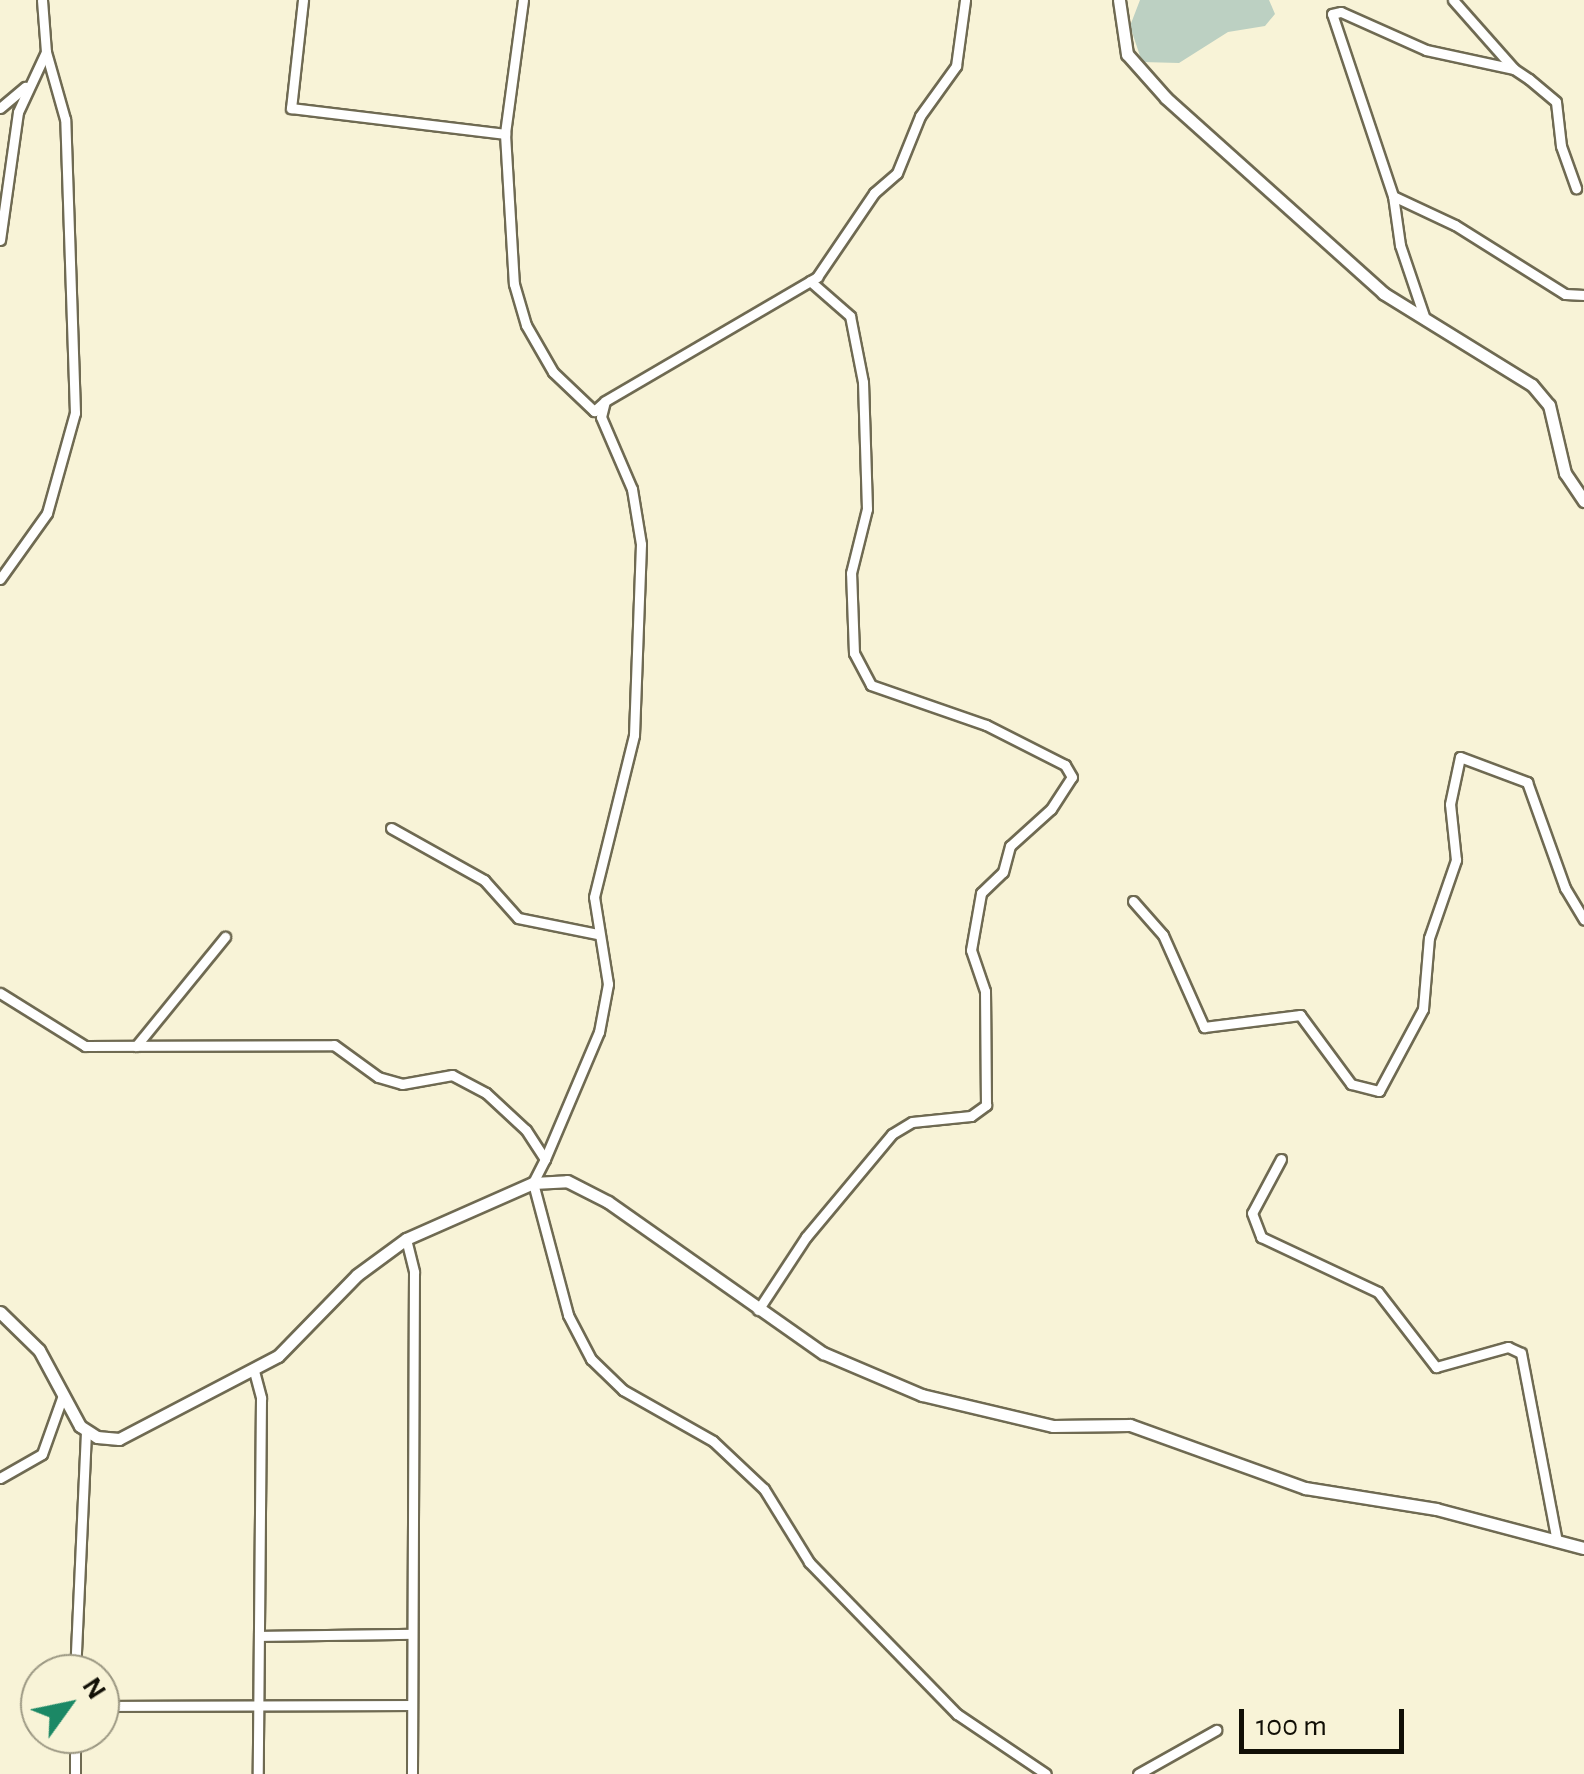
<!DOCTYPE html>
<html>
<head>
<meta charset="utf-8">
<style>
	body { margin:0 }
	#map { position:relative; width:1584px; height:1774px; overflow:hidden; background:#f8f3d7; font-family:"Alegreya Sans",sans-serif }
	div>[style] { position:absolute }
	.green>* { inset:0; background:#bcd0c2 }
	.roads { filter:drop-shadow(2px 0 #6f6a52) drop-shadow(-2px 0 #6f6a52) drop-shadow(0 2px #6f6a52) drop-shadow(0 -2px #6f6a52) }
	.minor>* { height:9px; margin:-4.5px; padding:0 4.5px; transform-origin:4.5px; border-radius:4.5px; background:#fff }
	.tertiary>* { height:11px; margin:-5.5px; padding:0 5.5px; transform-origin:5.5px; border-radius:5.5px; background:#fff }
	span { translate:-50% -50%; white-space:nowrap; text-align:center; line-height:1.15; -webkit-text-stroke:10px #f8f3d7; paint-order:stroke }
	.north { position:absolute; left:20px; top:1654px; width:100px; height:100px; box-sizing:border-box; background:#f8f3d7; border:2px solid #9c9883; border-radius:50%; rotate:57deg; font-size:28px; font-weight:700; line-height:40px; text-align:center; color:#110f06 }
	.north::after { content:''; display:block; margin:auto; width:35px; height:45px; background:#1b8865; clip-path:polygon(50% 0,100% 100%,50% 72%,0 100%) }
	.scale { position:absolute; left:1239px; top:1709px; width:165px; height:45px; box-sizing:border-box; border:5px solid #110f06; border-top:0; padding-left:12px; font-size:30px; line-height:35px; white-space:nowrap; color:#110f06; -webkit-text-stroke:8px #f8f3d7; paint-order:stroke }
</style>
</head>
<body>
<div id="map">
	<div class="green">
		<i style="clip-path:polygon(1140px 0,1269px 0,1275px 14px,1265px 26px,1228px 32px,1179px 63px,1142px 62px,1130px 26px)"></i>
	</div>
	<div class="roads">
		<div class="minor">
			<i style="left:303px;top:0;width:109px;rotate:96.3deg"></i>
			<i style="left:291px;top:108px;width:216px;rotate:6.9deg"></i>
			<i style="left:523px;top:0;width:135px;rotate:97.7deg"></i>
			<i style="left:505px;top:134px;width:150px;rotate:86.6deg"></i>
			<i style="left:514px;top:284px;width:43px;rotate:73.7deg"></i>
			<i style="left:526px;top:325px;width:54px;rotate:60.1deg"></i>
			<i style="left:553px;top:372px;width:57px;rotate:43.6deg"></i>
			<i style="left:594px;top:411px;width:12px;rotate:-42deg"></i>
			<i style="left:1453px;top:0;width:92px;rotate:48.5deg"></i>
			<i style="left:0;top:108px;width:33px;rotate:-40deg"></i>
			<i style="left:1393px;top:196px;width:68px;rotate:25.1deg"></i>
			<i style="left:1455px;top:225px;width:130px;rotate:32.1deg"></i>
			<i style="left:1565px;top:294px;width:19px;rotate:3deg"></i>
			<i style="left:0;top:240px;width:129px;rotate:-82deg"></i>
			<i style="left:18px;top:112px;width:66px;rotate:-65deg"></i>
			<i style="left:46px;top:52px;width:52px;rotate:-94.4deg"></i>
			<i style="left:1425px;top:319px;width:78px;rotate:-108.7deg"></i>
			<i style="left:1400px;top:245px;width:49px;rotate:-98.1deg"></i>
			<i style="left:1393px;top:196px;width:192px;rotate:-108.5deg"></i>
			<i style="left:1332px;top:14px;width:9px;rotate:-13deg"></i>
			<i style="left:1341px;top:12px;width:93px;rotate:24.1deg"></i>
			<i style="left:1426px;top:50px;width:90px;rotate:12.2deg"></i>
			<i style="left:1514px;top:69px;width:18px;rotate:34deg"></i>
			<i style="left:1529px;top:79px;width:35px;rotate:40deg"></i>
			<i style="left:1556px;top:102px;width:44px;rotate:83.5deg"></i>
			<i style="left:1561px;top:146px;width:45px;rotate:70.3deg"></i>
			<i style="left:0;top:579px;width:81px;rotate:-54.5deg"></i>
			<i style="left:47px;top:513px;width:104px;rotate:-74.4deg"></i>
			<i style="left:75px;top:413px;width:294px;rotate:-91.9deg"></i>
			<i style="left:65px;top:119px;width:70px;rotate:-105.8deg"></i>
			<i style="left:391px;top:828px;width:107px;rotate:29.2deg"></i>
			<i style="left:484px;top:880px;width:51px;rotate:48.2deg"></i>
			<i style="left:518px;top:918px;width:81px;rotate:11.4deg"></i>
			<i style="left:1133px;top:901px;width:45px;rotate:48.6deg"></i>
			<i style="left:1163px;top:935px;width:101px;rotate:66deg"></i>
			<i style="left:1204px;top:1027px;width:97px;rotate:-7.1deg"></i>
			<i style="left:1300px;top:1015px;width:86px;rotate:53.5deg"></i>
			<i style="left:1351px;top:1084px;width:29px;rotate:14deg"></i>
			<i style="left:1379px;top:1091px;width:93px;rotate:-61.8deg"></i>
			<i style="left:1423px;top:1009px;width:71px;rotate:-85.2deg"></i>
			<i style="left:1429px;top:938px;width:83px;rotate:-70.9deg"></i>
			<i style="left:1456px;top:860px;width:56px;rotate:-96.1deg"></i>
			<i style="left:1450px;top:804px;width:48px;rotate:-78deg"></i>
			<i style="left:1460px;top:757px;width:72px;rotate:20.5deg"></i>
			<i style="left:1527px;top:782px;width:113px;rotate:70.3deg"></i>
			<i style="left:1565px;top:888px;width:37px;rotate:59deg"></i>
			<i style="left:0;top:993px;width:100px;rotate:31.9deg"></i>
			<i style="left:85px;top:1046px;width:249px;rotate:-0.2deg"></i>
			<i style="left:334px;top:1045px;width:54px;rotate:36deg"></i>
			<i style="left:378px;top:1077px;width:25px;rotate:16deg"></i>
			<i style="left:402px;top:1084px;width:51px;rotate:-10.2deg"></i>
			<i style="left:452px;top:1075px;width:38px;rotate:28deg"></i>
			<i style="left:486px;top:1093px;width:54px;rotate:42.8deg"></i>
			<i style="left:526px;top:1130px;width:35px;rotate:57deg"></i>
			<i style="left:545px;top:1159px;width:27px;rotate:117deg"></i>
			<i style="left:533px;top:1183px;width:137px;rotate:75.1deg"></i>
			<i style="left:568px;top:1315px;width:50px;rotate:62.4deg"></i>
			<i style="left:591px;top:1359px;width:45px;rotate:44.1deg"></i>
			<i style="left:623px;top:1390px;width:103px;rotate:29.5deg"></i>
			<i style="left:713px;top:1441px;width:70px;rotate:43.3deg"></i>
			<i style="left:764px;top:1489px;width:86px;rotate:58.3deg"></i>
			<i style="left:809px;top:1562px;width:212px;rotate:45.8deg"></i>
			<i style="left:957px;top:1714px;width:107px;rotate:34deg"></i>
			<i style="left:136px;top:1046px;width:141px;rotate:-50.8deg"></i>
			<i style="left:545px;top:1159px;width:138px;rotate:-67deg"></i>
			<i style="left:599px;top:1032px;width:49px;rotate:-79.4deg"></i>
			<i style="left:608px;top:984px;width:88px;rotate:-99.1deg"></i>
			<i style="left:594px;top:897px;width:167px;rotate:-76.1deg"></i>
			<i style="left:634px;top:735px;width:191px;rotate:-87.9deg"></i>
			<i style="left:641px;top:544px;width:56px;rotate:-99.3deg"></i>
			<i style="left:632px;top:489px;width:78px;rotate:-113.3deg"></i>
			<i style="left:601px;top:417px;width:16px;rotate:-76deg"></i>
			<i style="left:605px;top:401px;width:246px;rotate:-30.3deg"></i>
			<i style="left:817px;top:277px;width:102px;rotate:-55.8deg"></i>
			<i style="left:874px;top:193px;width:30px;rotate:-41deg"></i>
			<i style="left:897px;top:173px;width:61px;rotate:-68deg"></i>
			<i style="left:920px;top:116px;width:62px;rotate:-54.2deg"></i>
			<i style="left:956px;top:66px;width:67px;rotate:-82.2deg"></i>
			<i style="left:1281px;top:1159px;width:61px;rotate:118.2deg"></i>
			<i style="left:1252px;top:1213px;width:26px;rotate:69deg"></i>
			<i style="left:1261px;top:1237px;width:129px;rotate:25.2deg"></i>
			<i style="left:1378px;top:1292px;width:95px;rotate:52.3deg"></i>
			<i style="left:1436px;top:1367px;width:75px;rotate:-15.5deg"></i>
			<i style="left:1508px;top:1347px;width:14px;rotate:25deg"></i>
			<i style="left:1521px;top:1353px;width:192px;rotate:79.2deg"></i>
			<i style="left:406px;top:1239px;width:34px;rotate:76deg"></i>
			<i style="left:414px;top:1272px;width:502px;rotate:90.23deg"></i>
			<i style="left:758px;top:1310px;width:87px;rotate:-56.7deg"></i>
			<i style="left:806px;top:1237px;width:134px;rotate:-50.1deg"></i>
			<i style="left:892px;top:1134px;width:23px;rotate:-31deg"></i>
			<i style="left:912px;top:1122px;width:59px;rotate:-5.8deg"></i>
			<i style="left:971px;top:1116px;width:19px;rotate:-36deg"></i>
			<i style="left:986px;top:1105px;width:114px;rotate:-90.5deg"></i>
			<i style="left:985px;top:991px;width:43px;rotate:-108.9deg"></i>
			<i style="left:971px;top:950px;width:58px;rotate:-80deg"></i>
			<i style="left:981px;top:893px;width:30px;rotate:-44deg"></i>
			<i style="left:1003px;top:872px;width:27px;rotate:-75deg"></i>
			<i style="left:1010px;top:846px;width:55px;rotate:-42.1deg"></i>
			<i style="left:1051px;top:809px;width:38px;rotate:-57deg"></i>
			<i style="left:1072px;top:777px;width:14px;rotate:-120deg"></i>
			<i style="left:1065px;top:765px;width:89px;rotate:-153.1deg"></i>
			<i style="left:986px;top:725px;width:122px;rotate:-160.8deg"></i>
			<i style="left:871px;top:685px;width:36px;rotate:-118deg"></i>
			<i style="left:854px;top:653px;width:80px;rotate:-92.1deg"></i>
			<i style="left:851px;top:573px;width:66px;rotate:-76deg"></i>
			<i style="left:867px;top:509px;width:127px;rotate:-91.8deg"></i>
			<i style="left:863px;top:382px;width:67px;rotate:-101.1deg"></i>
			<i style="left:850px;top:316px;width:53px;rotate:-138.8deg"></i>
			<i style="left:254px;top:1371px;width:28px;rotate:75deg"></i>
			<i style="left:261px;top:1398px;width:376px;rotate:90.5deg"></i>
			<i style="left:0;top:1478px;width:48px;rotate:-29.7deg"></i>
			<i style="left:42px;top:1454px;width:63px;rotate:-70.4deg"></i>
			<i style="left:259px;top:1636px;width:152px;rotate:-0.8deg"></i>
			<i style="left:75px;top:1674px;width:242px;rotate:-87.4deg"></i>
			<i style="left:100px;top:1706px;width:311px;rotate:-0.2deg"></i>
			<i style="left:75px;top:1774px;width:40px;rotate:-90deg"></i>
			<i style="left:1138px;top:1774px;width:90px;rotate:-29.4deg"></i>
		</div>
		<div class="tertiary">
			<i style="left:1119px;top:0;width:55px;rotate:81.6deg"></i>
			<i style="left:1127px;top:54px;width:59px;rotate:48.4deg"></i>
			<i style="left:1166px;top:98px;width:292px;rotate:41.9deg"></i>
			<i style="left:1383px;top:293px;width:175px;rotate:31.7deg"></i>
			<i style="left:1532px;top:385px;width:26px;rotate:50deg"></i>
			<i style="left:1549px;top:405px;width:70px;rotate:76.8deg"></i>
			<i style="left:1565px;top:473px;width:34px;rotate:56deg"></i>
			<i style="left:0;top:1312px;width:54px;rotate:44.3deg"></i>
			<i style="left:39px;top:1350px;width:86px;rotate:61.7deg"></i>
			<i style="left:80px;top:1426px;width:20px;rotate:33deg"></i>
			<i style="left:97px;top:1437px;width:22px;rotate:5deg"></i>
			<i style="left:119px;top:1439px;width:179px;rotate:-27.6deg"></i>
			<i style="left:278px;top:1356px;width:113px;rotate:-45.7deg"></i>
			<i style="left:357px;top:1275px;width:61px;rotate:-36.3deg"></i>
			<i style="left:406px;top:1239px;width:139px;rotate:-23.8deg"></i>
			<i style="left:533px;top:1183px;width:34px;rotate:-3deg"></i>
			<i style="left:567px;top:1181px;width:46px;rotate:27.1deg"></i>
			<i style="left:608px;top:1202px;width:263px;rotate:35.1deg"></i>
			<i style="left:823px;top:1353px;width:108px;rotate:23deg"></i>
			<i style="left:922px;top:1395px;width:135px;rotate:13.3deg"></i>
			<i style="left:1053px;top:1426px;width:77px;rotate:-0.7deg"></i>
			<i style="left:1130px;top:1425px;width:186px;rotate:19.8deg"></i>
			<i style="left:1305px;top:1488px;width:133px;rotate:9.1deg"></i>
			<i style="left:1436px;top:1509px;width:153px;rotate:14.8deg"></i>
		</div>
	</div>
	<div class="north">N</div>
	<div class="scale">100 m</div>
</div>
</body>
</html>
